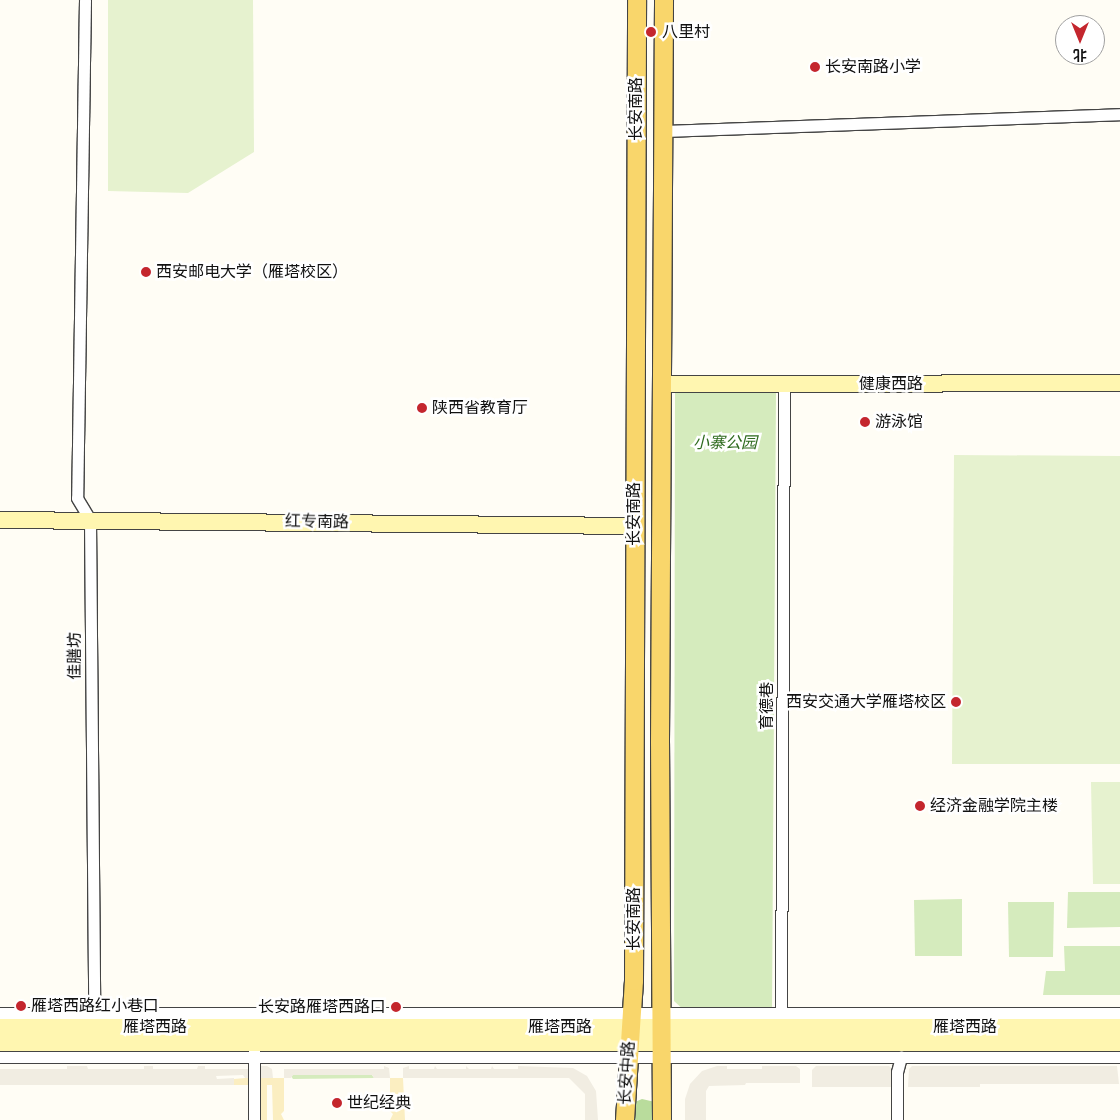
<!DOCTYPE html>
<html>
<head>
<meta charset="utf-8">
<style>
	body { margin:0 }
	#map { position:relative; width:1120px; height:1120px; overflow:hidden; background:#fffdf5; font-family:"Times New Roman","Noto Sans SC",serif }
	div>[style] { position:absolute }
	.green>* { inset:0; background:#d5ebbd }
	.forest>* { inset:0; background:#b9dc9c }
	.sand>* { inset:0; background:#fbeec1 }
	.pitch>* { inset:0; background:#e6f2cf }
	.plaza>* { inset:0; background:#f1ede2 }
	.roads { filter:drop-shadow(1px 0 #444) drop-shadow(-1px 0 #444) drop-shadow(0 1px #444) drop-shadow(0 -1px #444) }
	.street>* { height:11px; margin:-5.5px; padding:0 5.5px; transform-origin:5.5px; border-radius:5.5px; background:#fff }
	.secondary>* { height:16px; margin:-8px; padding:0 8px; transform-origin:8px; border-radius:8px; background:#fff6b0 }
	.primary>* { height:18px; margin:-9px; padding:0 9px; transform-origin:9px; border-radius:9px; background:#f9d66b }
	.dots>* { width:14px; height:14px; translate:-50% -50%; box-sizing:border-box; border:2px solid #fff; border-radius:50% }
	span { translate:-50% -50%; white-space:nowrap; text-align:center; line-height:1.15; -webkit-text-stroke:5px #fff; paint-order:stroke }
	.poi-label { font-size:16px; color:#111 }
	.left { translate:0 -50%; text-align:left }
	.right { translate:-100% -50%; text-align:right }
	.street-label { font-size:16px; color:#111 }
	.park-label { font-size:16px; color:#2f6b1f; font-style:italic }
	.north { position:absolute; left:1055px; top:15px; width:50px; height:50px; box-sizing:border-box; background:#fff; border:1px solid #a0a0a0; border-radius:50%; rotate:180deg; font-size:14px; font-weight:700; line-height:20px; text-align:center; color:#111 }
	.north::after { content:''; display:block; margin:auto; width:18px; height:22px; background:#c4262e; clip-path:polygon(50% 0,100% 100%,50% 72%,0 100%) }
</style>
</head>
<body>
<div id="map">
	<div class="green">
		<i style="clip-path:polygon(776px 391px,772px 1012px,686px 1012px,674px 1001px,675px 392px)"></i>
		<i style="clip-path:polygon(1068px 892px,1120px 892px,1120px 927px,1067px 928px)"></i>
		<i style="clip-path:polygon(962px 899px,962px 956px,915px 956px,914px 900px)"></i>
		<i style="clip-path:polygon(1008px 902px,1054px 902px,1053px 957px,1009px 957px)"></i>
		<i style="clip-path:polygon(1064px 946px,1120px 946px,1120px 995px,1043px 995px,1046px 971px,1065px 971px)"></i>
		<i style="clip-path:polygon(293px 1075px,372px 1075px,374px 1078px,293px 1079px,291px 1076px)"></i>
	</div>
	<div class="forest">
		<i style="clip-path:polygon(642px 1099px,655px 1102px,656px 1120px,634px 1120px,635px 1102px)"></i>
	</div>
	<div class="sand">
		<i style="clip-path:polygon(245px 1078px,284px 1078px,284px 1111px,281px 1114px,284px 1120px,273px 1120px,272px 1085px,267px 1085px,267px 1120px,248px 1120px,248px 1085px,234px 1085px,234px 1079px)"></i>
		<i style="clip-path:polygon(390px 1078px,403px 1078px,405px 1120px,390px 1120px,393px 1114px,390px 1111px)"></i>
	</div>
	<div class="pitch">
		<i style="clip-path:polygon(108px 0,253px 0,254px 152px,188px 193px,108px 191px)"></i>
		<i style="clip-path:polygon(954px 455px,1120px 456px,1120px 764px,952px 764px)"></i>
		<i style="clip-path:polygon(1091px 782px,1120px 782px,1120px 884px,1093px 884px)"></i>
	</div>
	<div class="plaza">
		<i style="clip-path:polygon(67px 1066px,87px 1066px,88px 1069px,144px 1069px,144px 1066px,153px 1066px,153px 1069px,197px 1069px,198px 1066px,205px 1066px,205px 1069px,248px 1069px,248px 1066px,267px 1066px,272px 1069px,273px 1078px,245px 1078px,243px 1075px,216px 1076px,217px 1079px,234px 1078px,234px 1085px,0 1085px,0 1069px,67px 1069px)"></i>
		<i style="clip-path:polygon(384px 1066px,389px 1068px,390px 1078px,374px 1078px,372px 1075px,293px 1075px,291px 1078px,284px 1078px,284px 1069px,384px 1069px)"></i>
		<i style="clip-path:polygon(409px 1066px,409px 1069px,434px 1069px,435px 1066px,437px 1069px,466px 1069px,466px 1066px,469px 1069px,491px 1069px,492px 1066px,494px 1069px,518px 1069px,518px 1066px,573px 1068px,587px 1076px,596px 1091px,598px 1120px,585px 1120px,585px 1094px,569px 1078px,403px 1078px,403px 1068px)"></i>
		<i style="clip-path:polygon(717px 1066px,727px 1066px,727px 1069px,762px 1069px,762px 1066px,796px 1066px,800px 1069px,800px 1083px,746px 1083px,745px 1085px,709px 1086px,706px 1091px,706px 1120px,685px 1120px,685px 1099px,690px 1084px,702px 1071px)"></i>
		<i style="clip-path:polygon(816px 1066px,889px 1066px,893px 1069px,893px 1087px,812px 1087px,812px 1070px)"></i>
		<i style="clip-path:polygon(912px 1066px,1117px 1066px,1119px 1084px,980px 1084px,980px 1087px,908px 1087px,909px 1069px)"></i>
	</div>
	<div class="roads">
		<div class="street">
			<i style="left:85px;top:0;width:498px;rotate:90.9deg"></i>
			<i style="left:77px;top:498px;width:26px;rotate:59deg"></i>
			<i style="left:90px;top:520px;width:499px;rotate:89.5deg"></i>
			<i style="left:663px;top:131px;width:457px;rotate:-2.1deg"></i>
			<i style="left:0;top:1013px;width:1120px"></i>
			<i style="left:781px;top:1020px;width:636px;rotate:-89.73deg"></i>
			<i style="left:254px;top:1049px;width:71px;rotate:90deg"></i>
			<i style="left:0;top:1057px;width:1120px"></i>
			<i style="left:897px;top:1120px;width:48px;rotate:-90deg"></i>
			<i style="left:897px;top:1072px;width:16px;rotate:-75deg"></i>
		</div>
		<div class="secondary">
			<i style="left:661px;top:384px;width:459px;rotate:-0.1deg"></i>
			<i style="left:0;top:520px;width:634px;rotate:0.54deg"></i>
			<i style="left:0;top:1027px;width:1120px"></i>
			<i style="left:0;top:1043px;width:1120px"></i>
		</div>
		<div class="primary">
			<i style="left:625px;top:1120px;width:139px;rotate:-86.3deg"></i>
			<i style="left:634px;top:981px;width:981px;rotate:-89.82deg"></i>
			<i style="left:662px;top:1120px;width:377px;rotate:-90.3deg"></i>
			<i style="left:660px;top:743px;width:743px;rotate:-89.69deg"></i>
		</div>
	</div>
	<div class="dots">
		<i style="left:651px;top:32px;background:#c4262e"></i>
		<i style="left:815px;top:67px;background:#c4262e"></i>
		<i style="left:146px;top:272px;background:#c4262e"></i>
		<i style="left:422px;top:408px;background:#c4262e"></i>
		<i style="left:865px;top:422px;background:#c4262e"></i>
		<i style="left:956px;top:702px;background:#c4262e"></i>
		<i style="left:920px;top:806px;background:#c4262e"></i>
		<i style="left:21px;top:1006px;background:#c4262e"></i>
		<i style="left:396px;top:1007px;background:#c4262e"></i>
		<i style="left:337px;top:1103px;background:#c4262e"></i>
	</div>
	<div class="poi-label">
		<span class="left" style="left:662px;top:32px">八里村</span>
		<span class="left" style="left:825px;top:67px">长安南路小学</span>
		<span class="left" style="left:156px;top:272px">西安邮电大学（雁塔校区）</span>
		<span class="left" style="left:432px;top:408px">陕西省教育厅</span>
		<span class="left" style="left:875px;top:422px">游泳馆</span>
		<span class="right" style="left:946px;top:702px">西安交通大学雁塔校区</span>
		<span class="left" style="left:930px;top:806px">经济金融学院主楼</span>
		<span class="left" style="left:31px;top:1006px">雁塔西路红小巷口</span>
		<span class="right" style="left:386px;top:1007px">长安路雁塔西路口</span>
		<span class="left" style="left:347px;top:1103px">世纪经典</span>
	</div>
	<div class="street-label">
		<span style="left:636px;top:109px;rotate:-90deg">长安南路</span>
		<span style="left:891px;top:384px">健康西路</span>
		<span style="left:634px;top:514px;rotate:-90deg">长安南路</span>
		<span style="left:317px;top:522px;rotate:1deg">红专南路</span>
		<span style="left:75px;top:656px;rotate:-90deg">佳膳坊</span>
		<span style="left:767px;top:706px;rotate:-90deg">育德巷</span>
		<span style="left:634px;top:919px;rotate:-90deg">长安南路</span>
		<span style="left:155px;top:1027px">雁塔西路</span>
		<span style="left:560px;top:1027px">雁塔西路</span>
		<span style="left:965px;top:1027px">雁塔西路</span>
		<span style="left:627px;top:1073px;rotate:-86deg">长安中路</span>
	</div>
	<div class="park-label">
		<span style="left:725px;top:443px">小寨公园</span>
	</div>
	<div class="north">北</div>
</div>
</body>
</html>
